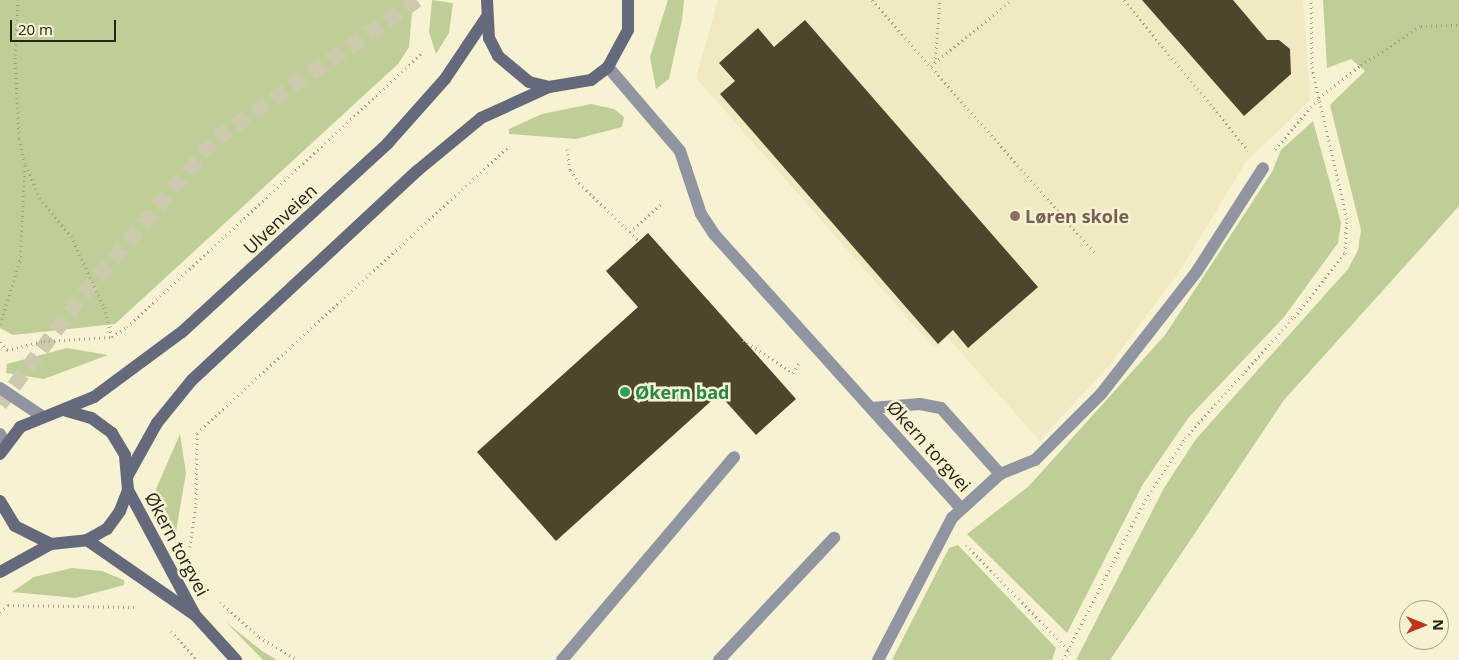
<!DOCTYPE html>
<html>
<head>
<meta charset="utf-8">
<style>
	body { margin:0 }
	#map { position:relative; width:1459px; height:660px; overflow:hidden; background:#f7f2d2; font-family:"Open Sans",sans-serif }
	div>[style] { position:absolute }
	.built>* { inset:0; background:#f0e9c1 }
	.green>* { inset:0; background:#bfce96 }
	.building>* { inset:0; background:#4c472c }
	.highway-tunnel>* { height:15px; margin-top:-7.5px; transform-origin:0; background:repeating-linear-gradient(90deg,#cdc9ad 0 15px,transparent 0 23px) }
	.path>* { height:3px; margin-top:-1.5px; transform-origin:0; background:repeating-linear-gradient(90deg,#a29e86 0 1px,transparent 0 5px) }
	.lane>* { height:12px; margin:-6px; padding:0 6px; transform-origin:6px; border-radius:6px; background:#9195a2 }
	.street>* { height:12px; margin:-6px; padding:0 6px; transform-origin:6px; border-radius:6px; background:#9195a2 }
	.secondary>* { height:12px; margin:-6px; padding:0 6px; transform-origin:6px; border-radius:6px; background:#646a7c }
	.dots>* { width:14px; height:14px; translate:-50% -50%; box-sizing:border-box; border:2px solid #f7f2d2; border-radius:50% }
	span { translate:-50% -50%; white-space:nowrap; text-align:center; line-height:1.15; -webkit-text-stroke:5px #f7f2d2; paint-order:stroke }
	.education-label { font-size:18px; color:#785e54; font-weight:700 }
	.left { translate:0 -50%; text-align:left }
	.street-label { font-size:18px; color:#262418 }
	.leisure-label { font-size:18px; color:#27864d; font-weight:700 }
	.north { position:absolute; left:1399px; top:600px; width:50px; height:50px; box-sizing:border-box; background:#f7f2d2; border:1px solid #a3a088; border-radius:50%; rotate:90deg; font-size:14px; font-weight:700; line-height:20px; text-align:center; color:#262418 }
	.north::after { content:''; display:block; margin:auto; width:18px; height:22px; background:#bf3416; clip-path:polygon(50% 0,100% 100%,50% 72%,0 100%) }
	.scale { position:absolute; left:10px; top:20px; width:106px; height:22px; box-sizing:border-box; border:2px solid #262418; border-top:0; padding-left:6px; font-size:15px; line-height:18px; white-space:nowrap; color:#262418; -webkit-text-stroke:4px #f7f2d2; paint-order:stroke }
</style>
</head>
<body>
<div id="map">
	<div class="built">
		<i style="clip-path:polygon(718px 0,1303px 0,1310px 100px,1245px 163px,1181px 269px,1112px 362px,1040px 441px,947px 337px,934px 348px,696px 78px)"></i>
	</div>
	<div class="green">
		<i style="clip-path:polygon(0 0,413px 0,409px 47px,398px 64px,115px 324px,13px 335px,0 328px)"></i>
		<i style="clip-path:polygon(432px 0,453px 3px,449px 33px,436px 54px,429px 32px)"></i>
		<i style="clip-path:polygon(668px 0,684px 0,682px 20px,669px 79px,656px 89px,650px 57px)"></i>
		<i style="clip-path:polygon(1323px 0,1459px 0,1459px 206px,1284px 400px,1110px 660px,1076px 660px,1164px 488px,1196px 439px,1348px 269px,1358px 250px,1361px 230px,1330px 105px,1365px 71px,1351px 59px,1327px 68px)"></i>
		<i style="clip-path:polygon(591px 104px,614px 109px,624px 117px,622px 127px,576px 139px,509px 134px,509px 129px,542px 114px)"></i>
		<i style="clip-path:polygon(1313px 121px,1341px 223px,1338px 243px,1284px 317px,1189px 417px,1143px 484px,1067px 633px,967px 534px,1029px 486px,1165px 335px,1272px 172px,1281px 150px)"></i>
		<i style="clip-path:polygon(67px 348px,108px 355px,44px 379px,6px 373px,7px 364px)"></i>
		<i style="clip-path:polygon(180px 434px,186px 473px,175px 537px,170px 537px,159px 514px,156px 489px)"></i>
		<i style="clip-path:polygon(958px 545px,1056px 648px,1052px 660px,892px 660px,949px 548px)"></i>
		<i style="clip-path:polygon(72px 568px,102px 571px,124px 580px,124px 585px,76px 598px,12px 592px,34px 577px)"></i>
		<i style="clip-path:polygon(226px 622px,262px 651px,277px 660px,263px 660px)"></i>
	</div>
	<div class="building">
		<i style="clip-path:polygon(1142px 0,1233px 0,1267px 40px,1279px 40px,1290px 49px,1291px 74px,1244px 116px)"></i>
		<i style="clip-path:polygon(805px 20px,1038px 287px,968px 348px,953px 330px,938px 344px,720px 94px,735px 81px,719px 63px,758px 28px,774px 47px)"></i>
		<i style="clip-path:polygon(648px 233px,796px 399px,756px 435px,719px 394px,556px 541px,477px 452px,638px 307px,606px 271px)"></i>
	</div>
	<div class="highway-tunnel">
		<i style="left:0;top:404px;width:138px;rotate:-53deg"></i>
		<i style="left:83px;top:294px;width:205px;rotate:-49.6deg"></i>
		<i style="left:216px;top:138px;width:244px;rotate:-34.5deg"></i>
	</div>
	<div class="path">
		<i style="left:872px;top:0;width:340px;rotate:48.6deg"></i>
		<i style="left:1124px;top:0;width:195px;rotate:50.4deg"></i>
		<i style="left:935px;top:63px;width:63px;rotate:-85.5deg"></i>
		<i style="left:931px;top:66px;width:104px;rotate:-39.5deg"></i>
		<i style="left:567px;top:149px;width:21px;rotate:82deg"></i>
		<i style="left:570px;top:170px;width:16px;rotate:55deg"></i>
		<i style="left:579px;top:183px;width:83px;rotate:44deg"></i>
		<i style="left:1275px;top:149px;width:67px;rotate:-49.2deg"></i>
		<i style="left:1319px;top:98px;width:53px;rotate:-38.2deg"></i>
		<i style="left:1361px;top:65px;width:72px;rotate:-33deg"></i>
		<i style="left:1421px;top:26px;width:38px;rotate:-2deg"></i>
		<i style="left:26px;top:165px;width:35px;rotate:68deg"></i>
		<i style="left:39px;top:198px;width:50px;rotate:49.9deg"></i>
		<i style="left:71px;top:236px;width:78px;rotate:65.1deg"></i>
		<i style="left:104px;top:307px;width:31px;rotate:75deg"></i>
		<i style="left:630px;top:232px;width:42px;rotate:-42.1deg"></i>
		<i style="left:0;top:324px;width:66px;rotate:-72.4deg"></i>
		<i style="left:20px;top:261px;width:97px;rotate:-87deg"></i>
		<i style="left:25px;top:164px;width:27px;rotate:-103deg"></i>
		<i style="left:19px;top:138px;width:83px;rotate:-92.8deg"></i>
		<i style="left:15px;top:55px;width:55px;rotate:-86.9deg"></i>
		<i style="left:743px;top:340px;width:60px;rotate:33.4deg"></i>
		<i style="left:793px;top:373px;width:12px;rotate:-59deg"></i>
		<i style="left:0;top:342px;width:11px;rotate:49deg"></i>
		<i style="left:7px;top:350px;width:38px;rotate:-14deg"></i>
		<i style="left:44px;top:341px;width:68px;rotate:-3.4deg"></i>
		<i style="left:112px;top:337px;width:18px;rotate:-34deg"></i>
		<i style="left:127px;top:327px;width:404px;rotate:-42.9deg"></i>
		<i style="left:966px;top:545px;width:147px;rotate:45.6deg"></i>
		<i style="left:190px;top:547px;width:43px;rotate:-82.1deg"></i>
		<i style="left:196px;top:504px;width:71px;rotate:-89.2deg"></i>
		<i style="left:197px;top:433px;width:424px;rotate:-42.6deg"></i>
		<i style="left:220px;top:602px;width:52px;rotate:41.9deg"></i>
		<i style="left:259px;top:637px;width:45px;rotate:30.5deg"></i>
		<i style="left:0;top:612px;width:11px;rotate:-41deg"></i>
		<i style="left:8px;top:605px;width:128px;rotate:0.9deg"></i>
		<i style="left:171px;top:631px;width:39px;rotate:48deg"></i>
		<i style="left:1063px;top:660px;width:175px;rotate:-62.9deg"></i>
		<i style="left:1143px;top:504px;width:78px;rotate:-57.5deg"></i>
		<i style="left:1185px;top:438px;width:163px;rotate:-48deg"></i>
		<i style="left:1294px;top:317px;width:82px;rotate:-51.4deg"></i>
		<i style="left:1345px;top:253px;width:34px;rotate:-87deg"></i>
		<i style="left:1347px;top:219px;width:155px;rotate:-103.1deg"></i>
		<i style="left:1312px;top:68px;width:68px;rotate:-90.8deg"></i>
	</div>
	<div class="lane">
		<i style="left:0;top:388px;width:48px;rotate:34deg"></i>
		<i style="left:0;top:434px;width:11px;rotate:63deg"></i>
		<i style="left:1000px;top:474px;width:38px;rotate:-22deg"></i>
		<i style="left:1035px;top:460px;width:93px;rotate:-45deg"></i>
		<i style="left:1101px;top:394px;width:156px;rotate:-52deg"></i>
		<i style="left:1197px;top:271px;width:122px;rotate:-57.3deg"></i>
		<i style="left:562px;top:660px;width:266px;rotate:-49.7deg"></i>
		<i style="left:719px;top:660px;width:168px;rotate:-46.7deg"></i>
	</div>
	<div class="street">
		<i style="left:608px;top:67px;width:111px;rotate:49.4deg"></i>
		<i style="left:680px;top:151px;width:66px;rotate:71.6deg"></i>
		<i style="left:701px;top:214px;width:24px;rotate:57deg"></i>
		<i style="left:714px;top:234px;width:367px;rotate:48deg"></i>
		<i style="left:872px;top:408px;width:48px;rotate:-4.8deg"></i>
		<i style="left:920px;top:404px;width:21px;rotate:11deg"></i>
		<i style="left:941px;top:408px;width:89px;rotate:48.2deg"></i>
		<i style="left:1000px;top:474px;width:65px;rotate:137.5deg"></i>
		<i style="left:952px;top:518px;width:160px;rotate:117.5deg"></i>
	</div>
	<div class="secondary">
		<i style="left:487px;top:0;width:38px;rotate:87deg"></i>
		<i style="left:489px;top:38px;width:20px;rotate:63deg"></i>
		<i style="left:498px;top:56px;width:40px;rotate:40deg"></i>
		<i style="left:529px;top:82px;width:21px;rotate:14deg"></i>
		<i style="left:549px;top:87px;width:43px;rotate:-9.5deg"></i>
		<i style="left:591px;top:80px;width:21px;rotate:-37deg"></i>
		<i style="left:608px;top:67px;width:42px;rotate:-61.6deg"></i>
		<i style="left:628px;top:30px;width:30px;rotate:-90deg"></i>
		<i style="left:0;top:454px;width:34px;rotate:-53deg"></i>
		<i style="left:20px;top:427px;width:80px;rotate:-22.1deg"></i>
		<i style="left:94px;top:397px;width:109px;rotate:-36.5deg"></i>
		<i style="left:182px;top:332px;width:280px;rotate:-42.5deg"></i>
		<i style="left:388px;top:143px;width:86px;rotate:-48.3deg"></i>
		<i style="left:445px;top:79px;width:73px;rotate:-56.1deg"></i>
		<i style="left:128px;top:475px;width:60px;rotate:-60.9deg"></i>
		<i style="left:157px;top:423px;width:55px;rotate:-50.9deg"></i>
		<i style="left:192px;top:380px;width:307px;rotate:-42.9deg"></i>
		<i style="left:417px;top:171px;width:83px;rotate:-39.6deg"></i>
		<i style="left:481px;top:118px;width:75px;rotate:-24.5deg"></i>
		<i style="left:128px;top:490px;width:140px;rotate:61.8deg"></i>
		<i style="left:0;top:501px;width:29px;rotate:59deg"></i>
		<i style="left:15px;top:526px;width:40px;rotate:26.6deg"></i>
		<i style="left:51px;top:544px;width:36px;rotate:-6deg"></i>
		<i style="left:87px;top:540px;width:23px;rotate:-29deg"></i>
		<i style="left:107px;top:529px;width:22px;rotate:-54deg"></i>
		<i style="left:120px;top:511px;width:22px;rotate:-69deg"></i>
		<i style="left:128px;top:490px;width:35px;rotate:-95deg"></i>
		<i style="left:125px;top:455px;width:26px;rotate:-121deg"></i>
		<i style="left:112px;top:433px;width:26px;rotate:-144deg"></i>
		<i style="left:91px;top:418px;width:26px;rotate:-164deg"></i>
		<i style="left:87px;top:540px;width:131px;rotate:34.8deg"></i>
		<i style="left:195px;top:615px;width:61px;rotate:47.7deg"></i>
		<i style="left:0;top:572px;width:58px;rotate:-28.8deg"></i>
	</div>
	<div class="dots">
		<i style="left:1015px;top:216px;background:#8d6e63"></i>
		<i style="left:625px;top:392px;background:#2e9e5b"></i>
	</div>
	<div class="education-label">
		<span class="left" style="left:1025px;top:216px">Løren skole</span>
	</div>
	<div class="street-label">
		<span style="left:280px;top:219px;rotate:-43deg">Ulvenveien</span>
		<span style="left:929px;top:446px;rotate:48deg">Økern torgvei</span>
		<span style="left:177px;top:544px;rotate:62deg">Økern torgvei</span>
	</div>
	<div class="leisure-label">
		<span class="left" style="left:635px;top:392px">Økern bad</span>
	</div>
	<div class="north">N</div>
	<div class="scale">20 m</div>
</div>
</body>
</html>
